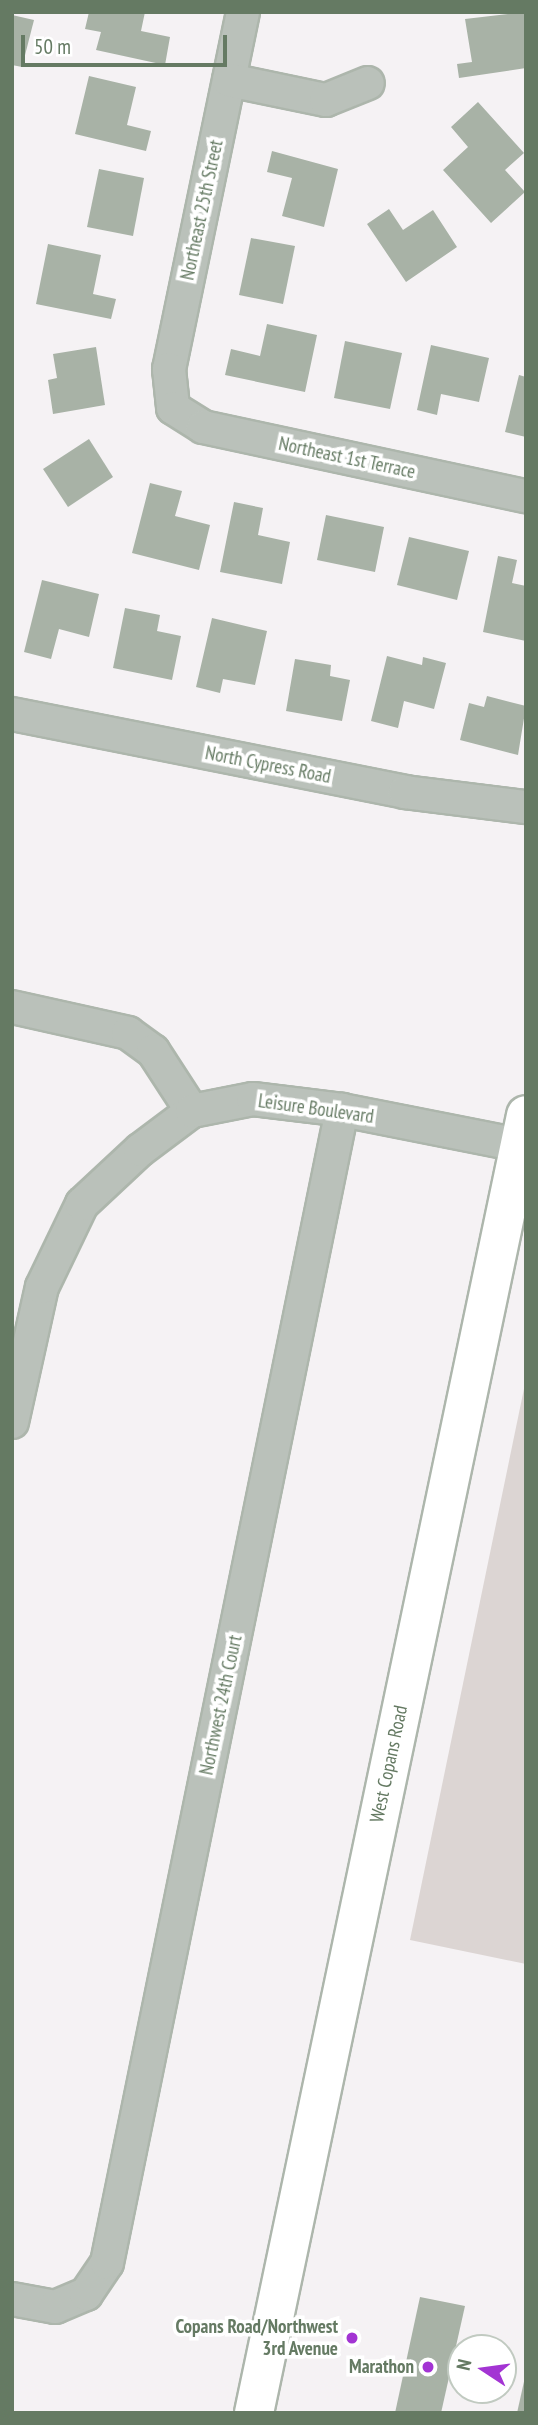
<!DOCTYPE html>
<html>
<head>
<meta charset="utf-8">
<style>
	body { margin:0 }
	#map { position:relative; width:538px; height:2425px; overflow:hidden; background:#f5f2f4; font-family:"PT Sans Narrow",sans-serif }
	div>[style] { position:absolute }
	.green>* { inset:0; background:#dcd5d3 }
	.building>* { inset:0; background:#a8b2a6 }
	.roads { filter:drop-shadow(2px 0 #adb6ac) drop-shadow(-2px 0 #adb6ac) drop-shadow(0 2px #adb6ac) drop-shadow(0 -2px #adb6ac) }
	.minor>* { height:32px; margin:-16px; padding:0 16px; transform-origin:16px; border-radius:16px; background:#bac1ba }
	.secondary>* { height:38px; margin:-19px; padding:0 19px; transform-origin:19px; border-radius:19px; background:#fff }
	.dots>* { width:19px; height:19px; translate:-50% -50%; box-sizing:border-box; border:4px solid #fff; border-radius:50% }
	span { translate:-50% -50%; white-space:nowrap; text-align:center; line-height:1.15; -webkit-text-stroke:7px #fff; paint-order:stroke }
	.street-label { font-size:19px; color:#657a63 }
	.poi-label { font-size:19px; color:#657a63; font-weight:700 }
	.right { translate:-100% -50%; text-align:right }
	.frame { position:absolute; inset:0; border:14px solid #657a63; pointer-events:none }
	.north { position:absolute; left:447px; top:2334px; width:70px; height:70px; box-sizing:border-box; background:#fff; border:2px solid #c1cac1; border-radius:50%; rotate:283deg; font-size:19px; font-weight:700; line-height:28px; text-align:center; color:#657a63 }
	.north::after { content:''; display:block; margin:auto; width:24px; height:32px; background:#a334d3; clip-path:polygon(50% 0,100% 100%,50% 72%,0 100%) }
	.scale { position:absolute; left:21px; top:35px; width:206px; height:32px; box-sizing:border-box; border:4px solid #657a63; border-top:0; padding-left:9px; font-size:21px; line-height:24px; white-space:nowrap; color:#657a63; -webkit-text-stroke:5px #fff; paint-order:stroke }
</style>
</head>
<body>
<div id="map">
	<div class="green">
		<i style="clip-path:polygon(526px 1379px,526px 1964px,410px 1940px)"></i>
	</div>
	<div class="building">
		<i style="clip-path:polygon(89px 12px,145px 12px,141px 31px,170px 37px,165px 65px,96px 50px,101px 32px,85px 29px)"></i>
		<i style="clip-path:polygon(526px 12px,526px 68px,459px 78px,457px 64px,472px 62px,465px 19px)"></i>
		<i style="clip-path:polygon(12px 15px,34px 20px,22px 67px,12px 65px)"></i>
		<i style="clip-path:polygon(89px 76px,136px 87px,127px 125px,151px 131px,146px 151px,75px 134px)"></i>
		<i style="clip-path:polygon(478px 102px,524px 153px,505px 170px,525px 192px,491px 223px,443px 170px,468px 147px,451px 127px)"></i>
		<i style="clip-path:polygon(272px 151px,338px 169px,324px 227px,282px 216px,292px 178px,267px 172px)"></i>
		<i style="clip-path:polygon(99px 169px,144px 178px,133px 236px,87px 227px)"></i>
		<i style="clip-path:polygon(389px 209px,403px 230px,433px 210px,457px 247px,406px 282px,367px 224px)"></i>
		<i style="clip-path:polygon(251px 238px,295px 246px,283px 304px,239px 295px)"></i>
		<i style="clip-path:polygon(48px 244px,101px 255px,93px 294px,116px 299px,111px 319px,36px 304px)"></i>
		<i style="clip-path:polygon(267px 324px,317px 335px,305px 392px,225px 375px,231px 349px,260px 356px)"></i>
		<i style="clip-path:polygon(345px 341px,402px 353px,390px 409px,334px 398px)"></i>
		<i style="clip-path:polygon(431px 345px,489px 358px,479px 402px,441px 394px,437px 415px,417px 410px)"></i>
		<i style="clip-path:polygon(96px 347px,105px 405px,53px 414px,48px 380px,57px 378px,53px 354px)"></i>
		<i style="clip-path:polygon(519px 375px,526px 377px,526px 437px,505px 432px)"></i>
		<i style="clip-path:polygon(89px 439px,113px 477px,68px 507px,43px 469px)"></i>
		<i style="clip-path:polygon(150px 483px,182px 491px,175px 516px,210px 525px,199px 570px,132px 553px)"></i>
		<i style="clip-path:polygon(234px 502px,263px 508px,258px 535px,290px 542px,282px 584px,220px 572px)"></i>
		<i style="clip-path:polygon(326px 515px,384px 527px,375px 572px,317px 560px)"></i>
		<i style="clip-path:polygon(409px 537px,469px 551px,457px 600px,397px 585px)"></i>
		<i style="clip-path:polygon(498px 556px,517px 560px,512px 583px,526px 586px,526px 641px,483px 632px)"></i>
		<i style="clip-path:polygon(42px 580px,99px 594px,89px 637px,59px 629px,51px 659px,24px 652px)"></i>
		<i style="clip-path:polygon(125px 608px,160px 615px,157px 631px,181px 636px,172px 680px,113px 668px)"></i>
		<i style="clip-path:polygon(212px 618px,267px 631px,255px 685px,223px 679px,220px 693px,196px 687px)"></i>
		<i style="clip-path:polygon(387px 656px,422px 665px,423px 657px,446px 663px,434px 709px,404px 701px,398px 728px,371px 721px)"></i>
		<i style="clip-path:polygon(295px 659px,331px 665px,330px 676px,350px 680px,342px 721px,286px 711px)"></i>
		<i style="clip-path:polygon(487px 696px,526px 706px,518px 755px,460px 740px,469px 703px,484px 707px)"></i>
		<i style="clip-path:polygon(420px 2297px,465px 2306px,441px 2413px,395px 2413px)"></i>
		<i style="clip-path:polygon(525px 2377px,526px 2413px,517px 2413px)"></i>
	</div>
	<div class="roads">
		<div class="minor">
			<i style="left:243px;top:12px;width:365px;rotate:101.7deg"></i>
			<i style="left:169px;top:369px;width:39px;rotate:84deg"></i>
			<i style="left:173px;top:408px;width:36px;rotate:32deg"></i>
			<i style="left:203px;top:427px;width:330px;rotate:12.1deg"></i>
			<i style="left:229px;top:80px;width:99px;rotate:11.7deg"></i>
			<i style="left:326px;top:100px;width:45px;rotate:-22deg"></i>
			<i style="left:12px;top:714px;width:401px;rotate:11.2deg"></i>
			<i style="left:405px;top:792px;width:122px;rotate:7.1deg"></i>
			<i style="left:12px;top:1007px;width:119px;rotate:12.6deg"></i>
			<i style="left:128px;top:1033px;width:31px;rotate:36deg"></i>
			<i style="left:153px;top:1051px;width:72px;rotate:57deg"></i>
			<i style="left:12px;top:1422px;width:138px;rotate:-77.5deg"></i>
			<i style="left:42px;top:1287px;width:92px;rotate:-64.3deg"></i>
			<i style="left:82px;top:1204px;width:79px;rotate:-43deg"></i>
			<i style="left:140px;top:1150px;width:65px;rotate:-36.9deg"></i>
			<i style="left:192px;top:1111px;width:62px;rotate:-11.1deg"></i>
			<i style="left:253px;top:1099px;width:90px;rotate:7deg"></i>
			<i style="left:342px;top:1110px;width:180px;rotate:11.2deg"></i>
			<i style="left:12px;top:2299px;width:44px;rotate:10.5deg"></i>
			<i style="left:55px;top:2307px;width:34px;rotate:-23deg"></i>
			<i style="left:86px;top:2294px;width:37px;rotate:-56deg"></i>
			<i style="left:107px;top:2263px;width:1177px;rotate:-78.48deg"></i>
		</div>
		<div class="secondary">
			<i style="left:254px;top:2413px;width:1326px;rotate:-78.16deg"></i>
		</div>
	</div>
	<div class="dots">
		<i style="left:352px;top:2338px;background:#a334d3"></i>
		<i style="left:428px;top:2367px;background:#a334d3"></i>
	</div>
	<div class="street-label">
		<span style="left:202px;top:210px;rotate:-78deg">Northeast 25th Street</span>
		<span style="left:347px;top:458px;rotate:12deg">Northeast 1st Terrace</span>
		<span style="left:268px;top:765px;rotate:11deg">North Cypress Road</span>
		<span style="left:316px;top:1109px;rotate:8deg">Leisure Boulevard</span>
		<span style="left:221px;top:1705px;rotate:-78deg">Northwest 24th Court</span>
		<span style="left:389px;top:1764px;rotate:-78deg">West Copans Road</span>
	</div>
	<div class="poi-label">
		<span class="right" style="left:338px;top:2338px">Copans Road/Northwest<br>3rd Avenue</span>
		<span class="right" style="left:414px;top:2367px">Marathon</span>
	</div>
	<div class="frame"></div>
	<div class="north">N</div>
	<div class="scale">50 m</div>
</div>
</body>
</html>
